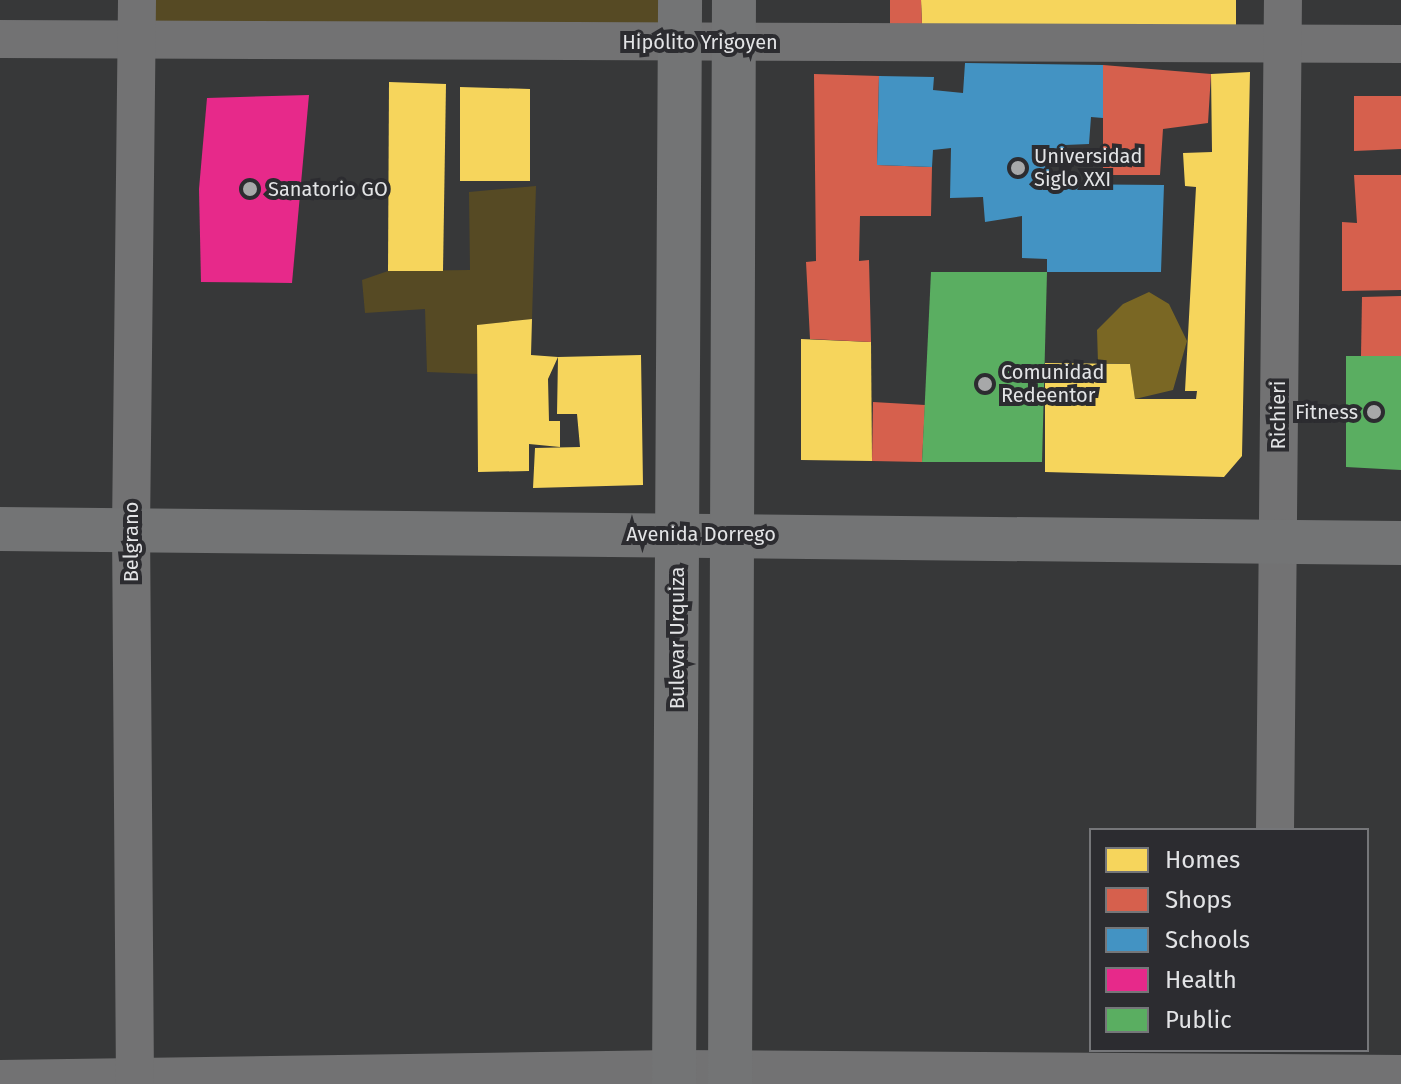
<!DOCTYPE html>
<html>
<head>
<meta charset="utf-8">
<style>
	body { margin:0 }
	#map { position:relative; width:1401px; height:1084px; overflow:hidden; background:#373839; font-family:"Fira Sans",sans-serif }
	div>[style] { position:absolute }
	.green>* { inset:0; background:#564a24 }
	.forest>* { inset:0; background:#7a6724 }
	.homes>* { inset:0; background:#f6d55c }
	.shops>* { inset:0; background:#d6604d }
	.schools>* { inset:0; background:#4393c3 }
	.health>* { inset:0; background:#e7298a }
	.public>* { inset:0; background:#5aae61 }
	.minor>* { height:38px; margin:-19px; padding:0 19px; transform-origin:19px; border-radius:19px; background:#727273 }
	.secondary>* { height:44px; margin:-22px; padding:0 22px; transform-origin:22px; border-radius:22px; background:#737475 }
	.dots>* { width:22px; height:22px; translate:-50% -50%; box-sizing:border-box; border:4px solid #2c2c30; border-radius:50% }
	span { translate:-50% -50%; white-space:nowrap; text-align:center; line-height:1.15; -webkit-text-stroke:8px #2c2c30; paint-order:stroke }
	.street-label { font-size:20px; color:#e3e4e6 }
	.poi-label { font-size:20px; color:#e3e4e6 }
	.left { translate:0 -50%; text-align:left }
	.right { translate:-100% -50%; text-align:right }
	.legend { position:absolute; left:1089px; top:828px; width:280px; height:224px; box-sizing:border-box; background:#2c2c30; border:2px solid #757679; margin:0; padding:10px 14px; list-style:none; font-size:24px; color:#e3e4e6 }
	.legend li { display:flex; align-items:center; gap:16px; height:40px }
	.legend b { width:40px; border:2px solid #757679 }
</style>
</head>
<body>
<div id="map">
	<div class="green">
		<i style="clip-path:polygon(137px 0,680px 0,680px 42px,135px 39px)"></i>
		<i style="clip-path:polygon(536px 186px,532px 319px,478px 325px,478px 374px,427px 372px,425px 309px,365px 313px,362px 280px,388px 271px,470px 270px,469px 192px)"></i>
	</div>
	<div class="forest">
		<i style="clip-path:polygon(1149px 292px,1169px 304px,1187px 341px,1173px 390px,1135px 399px,1130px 364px,1098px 363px,1097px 330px,1123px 304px)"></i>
	</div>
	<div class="homes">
		<i style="clip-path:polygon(921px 0,1236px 0,1236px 26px,922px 26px)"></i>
		<i style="clip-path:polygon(1250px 72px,1242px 456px,1224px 477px,1045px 472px,1045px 363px,1130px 364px,1135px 399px,1196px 399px,1197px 391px,1185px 391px,1196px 187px,1185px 186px,1183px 153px,1212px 152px,1211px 74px)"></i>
		<i style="clip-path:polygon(389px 82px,446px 84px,443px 271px,388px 271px)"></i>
		<i style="clip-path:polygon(460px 87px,530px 89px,530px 181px,460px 181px)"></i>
		<i style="clip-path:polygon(532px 319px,531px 355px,558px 357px,548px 379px,549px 421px,560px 421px,560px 447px,529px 444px,529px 471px,478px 472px,477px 325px)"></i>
		<i style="clip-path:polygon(801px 339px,871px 342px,872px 461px,801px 460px)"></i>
		<i style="clip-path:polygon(641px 355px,643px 485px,533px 488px,535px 448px,580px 447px,577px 414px,557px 414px,558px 357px)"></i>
	</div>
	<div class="shops">
		<i style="clip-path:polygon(890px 0,921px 0,922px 26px,890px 27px)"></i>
		<i style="clip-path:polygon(1103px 65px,1211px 74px,1208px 123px,1163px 129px,1160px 175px,1103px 175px)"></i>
		<i style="clip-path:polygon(814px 74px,879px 76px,877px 165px,932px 167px,931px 216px,860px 216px,859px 261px,869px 260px,871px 342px,810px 339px,806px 262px,816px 261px)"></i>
		<i style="clip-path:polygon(1354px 96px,1401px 96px,1401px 149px,1354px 151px)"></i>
		<i style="clip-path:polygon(1354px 175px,1401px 175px,1401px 290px,1342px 291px,1342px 222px,1357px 223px)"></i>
		<i style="clip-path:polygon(1401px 296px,1401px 356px,1361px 356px,1362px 297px)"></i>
		<i style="clip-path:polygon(873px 402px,925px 405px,922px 462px,872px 461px)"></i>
	</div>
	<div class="schools">
		<i style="clip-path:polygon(965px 63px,1103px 65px,1103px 118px,1091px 117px,1089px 144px,1065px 145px,1063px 159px,1049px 159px,1049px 184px,1164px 185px,1161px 272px,1047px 272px,1047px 259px,1022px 258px,1022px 216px,985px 222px,983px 197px,950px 198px,951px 148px,933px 150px,932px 167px,877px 165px,879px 76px,934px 77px,933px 90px,963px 93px)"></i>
	</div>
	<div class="health">
		<i style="clip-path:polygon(309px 95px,292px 283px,201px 282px,199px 189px,207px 98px)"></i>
	</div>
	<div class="public">
		<i style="clip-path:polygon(931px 272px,1047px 272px,1042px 462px,922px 462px)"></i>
		<i style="clip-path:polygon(1346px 356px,1401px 356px,1401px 470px,1346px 467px)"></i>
	</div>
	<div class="minor">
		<i style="left:0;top:39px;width:1401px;rotate:0.2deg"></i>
		<i style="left:1275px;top:830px;width:830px;rotate:-89.45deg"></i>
		<i style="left:0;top:1079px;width:674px;rotate:-0.85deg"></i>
		<i style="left:674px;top:1069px;width:727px;rotate:0.39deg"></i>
		<i style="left:135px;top:1084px;width:554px;rotate:-90.41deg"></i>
		<i style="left:131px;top:530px;width:530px;rotate:-89.35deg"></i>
	</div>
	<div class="secondary">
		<i style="left:0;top:529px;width:1401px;rotate:0.57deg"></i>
		<i style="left:674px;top:1084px;width:1084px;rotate:-89.68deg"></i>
		<i style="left:730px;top:1084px;width:1084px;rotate:-89.79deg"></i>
	</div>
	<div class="dots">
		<i style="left:1018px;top:168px;background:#a7a8a9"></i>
		<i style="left:250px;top:189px;background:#a7a8a9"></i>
		<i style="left:985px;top:384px;background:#a7a8a9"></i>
		<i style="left:1374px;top:412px;background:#a7a8a9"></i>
	</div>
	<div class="street-label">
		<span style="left:700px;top:42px">Hipólito Yrigoyen</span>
		<span style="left:1278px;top:415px;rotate:-90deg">Richieri</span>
		<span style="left:701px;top:534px">Avenida Dorrego</span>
		<span style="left:131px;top:542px;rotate:-90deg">Belgrano</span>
		<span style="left:677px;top:638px;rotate:-90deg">Bulevar Urquiza</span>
	</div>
	<div class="poi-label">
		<span class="left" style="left:1034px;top:168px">Universidad<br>Siglo XXI</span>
		<span class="left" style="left:268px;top:189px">Sanatorio GO</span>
		<span class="left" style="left:1001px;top:384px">Comunidad<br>Redeentor</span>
		<span class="right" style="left:1358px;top:412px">Fitness</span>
	</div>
	<ul class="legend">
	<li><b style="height:22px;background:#f6d55c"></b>Homes</li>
	<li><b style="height:22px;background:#d6604d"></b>Shops</li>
	<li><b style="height:22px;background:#4393c3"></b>Schools</li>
	<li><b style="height:22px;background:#e7298a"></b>Health</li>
	<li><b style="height:22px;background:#5aae61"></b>Public</li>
	</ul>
</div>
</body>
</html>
